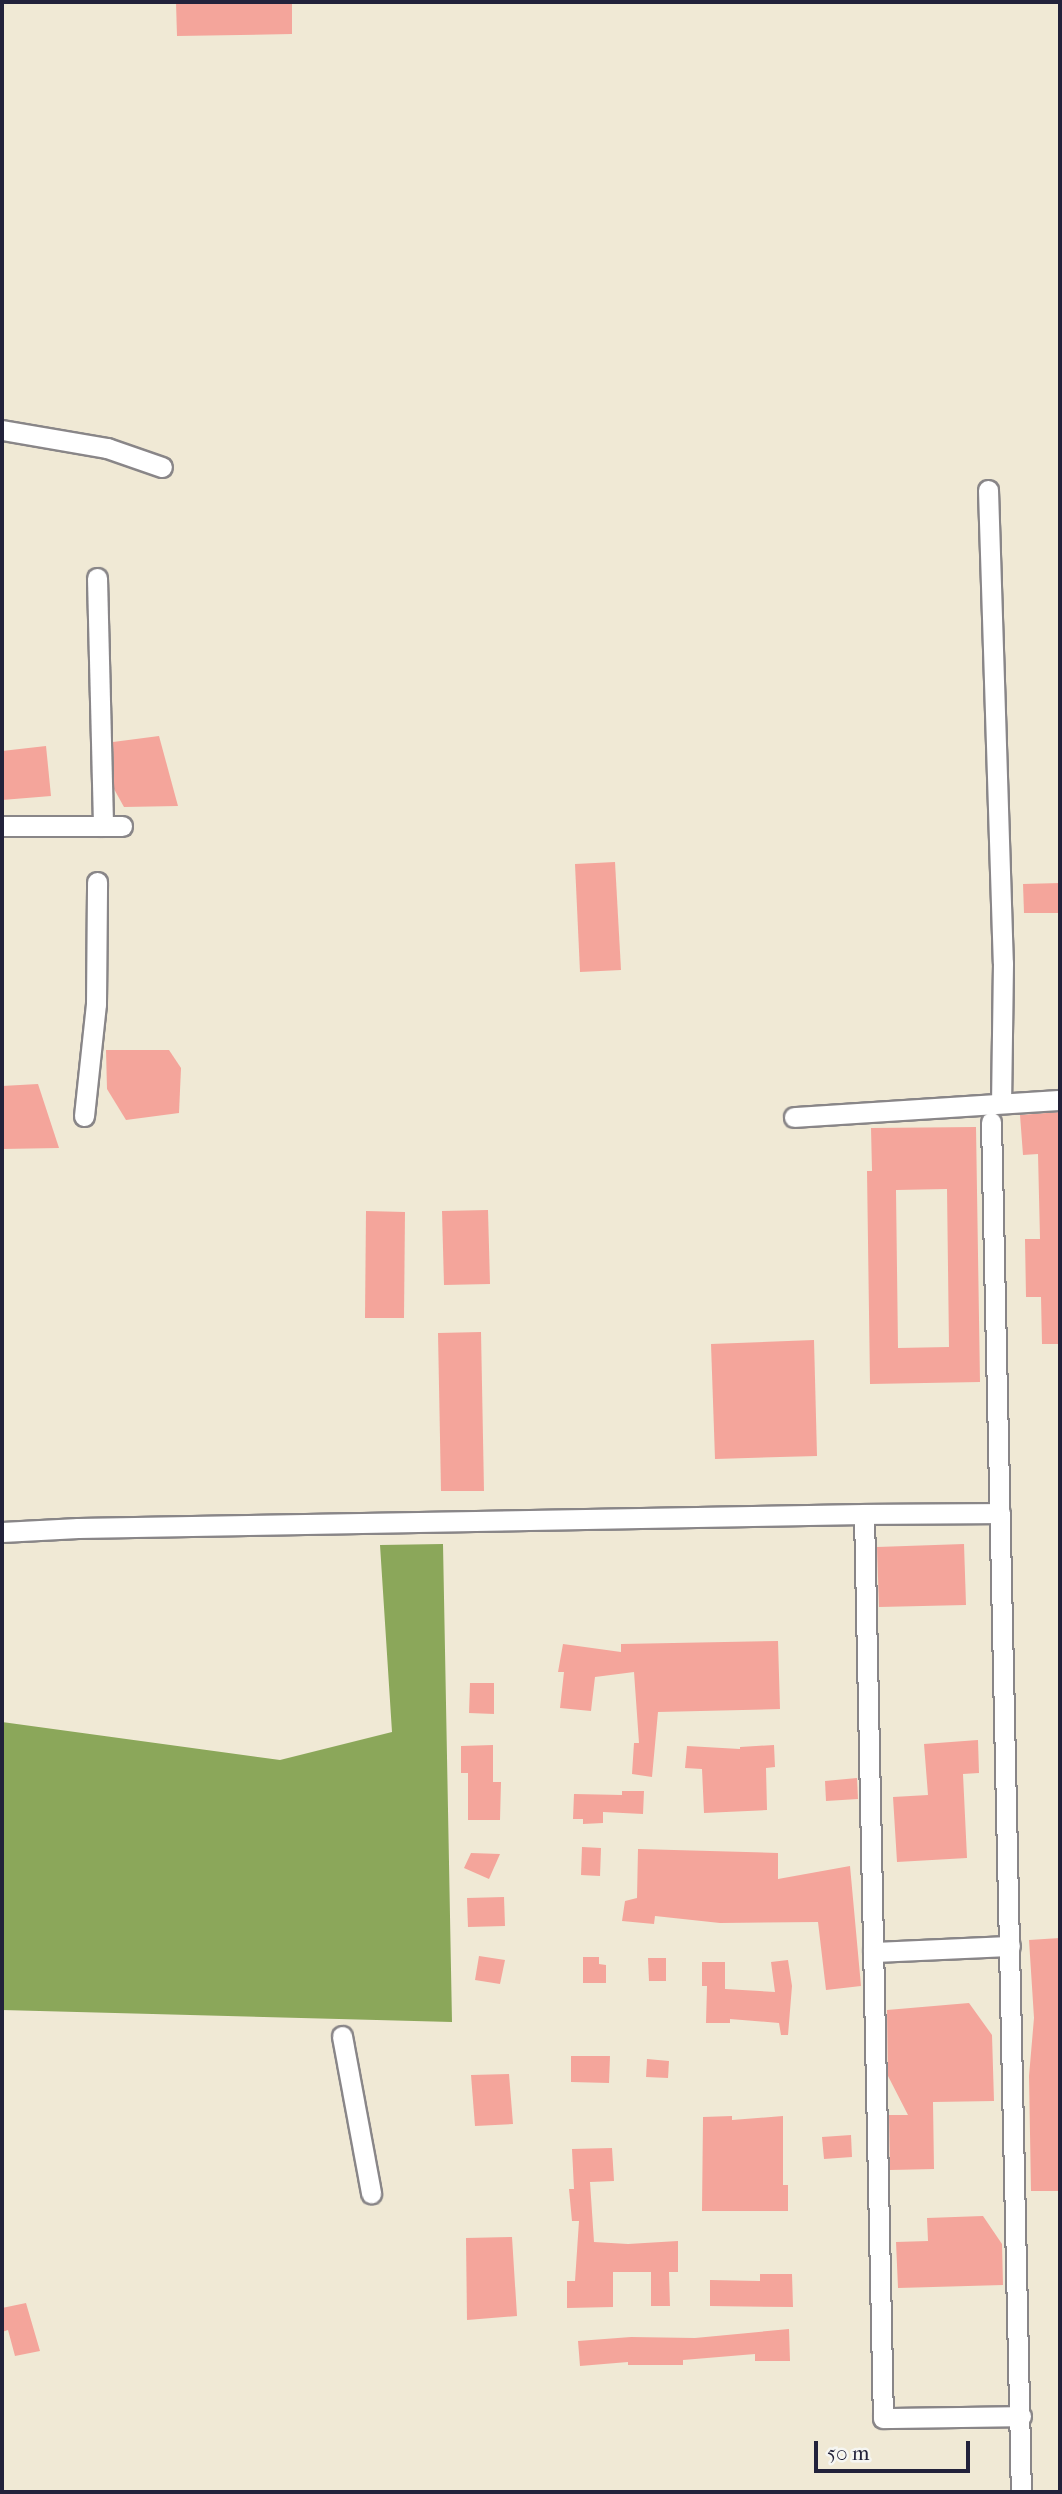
<!DOCTYPE html>
<html>
<head>
<meta charset="utf-8">
<style>
	body { margin:0 }
	#map { position:relative; width:1062px; height:2494px; overflow:hidden; background:#f0e9d5; font-family:"IM FELL French Canon",serif }
	div>[style] { position:absolute }
	.forest>* { inset:0; background:#8ba75a }
	.building>* { inset:0; background:#f4a59b }
	.roads { filter:drop-shadow(2px 0 #898688) drop-shadow(-2px 0 #898688) drop-shadow(0 2px #898688) drop-shadow(0 -2px #898688) }
	.minor>* { height:19px; margin:-9.5px; padding:0 9.5px; transform-origin:9.5px; border-radius:9.5px; background:#fff }
	span { translate:-50% -50%; white-space:nowrap; text-align:center; line-height:1.15; -webkit-text-stroke:5px #f6f6f2; paint-order:stroke }
	.frame { position:absolute; inset:0; border:4px solid #22223b; pointer-events:none }
	.scale { position:absolute; left:814px; top:2441px; width:156px; height:32px; box-sizing:border-box; border:4px solid #22223b; border-top:0; padding-left:9px; font-size:21px; line-height:24px; white-space:nowrap; color:#22223b; -webkit-text-stroke:5px #f6f6f2; paint-order:stroke }
</style>
</head>
<body>
<div id="map">
	<div class="forest">
		<i style="clip-path:polygon(443px 1544px,452px 2022px,2px 2010px,2px 1722px,280px 1760px,392px 1732px,380px 1545px)"></i>
	</div>
	<div class="building">
		<i style="clip-path:polygon(176px 2px,292px 2px,292px 34px,177px 36px)"></i>
		<i style="clip-path:polygon(159px 736px,178px 806px,124px 807px,114px 789px,113px 742px)"></i>
		<i style="clip-path:polygon(46px 746px,51px 796px,2px 800px,2px 751px)"></i>
		<i style="clip-path:polygon(615px 862px,621px 970px,580px 972px,575px 864px)"></i>
		<i style="clip-path:polygon(1060px 883px,1060px 913px,1024px 913px,1023px 884px)"></i>
		<i style="clip-path:polygon(106px 1050px,169px 1050px,181px 1068px,179px 1113px,126px 1120px,107px 1089px)"></i>
		<i style="clip-path:polygon(38px 1084px,59px 1148px,2px 1149px,2px 1086px)"></i>
		<i style="clip-path:polygon(1060px 1112px,1060px 1344px,1042px 1344px,1041px 1297px,1026px 1297px,1025px 1239px,1040px 1239px,1038px 1154px,1023px 1155px,1020px 1115px)"></i>
		<i style="clip-path:polygon(evenodd,976px 1127px,980px 1382px,870px 1384px,867px 1171px,872px 1171px,871px 1128px,976px 1127px,947px 1189px,949px 1347px,898px 1348px,896px 1190px,947px 1189px)"></i>
		<i style="clip-path:polygon(488px 1210px,490px 1284px,444px 1285px,442px 1211px)"></i>
		<i style="clip-path:polygon(366px 1211px,405px 1212px,404px 1318px,365px 1318px)"></i>
		<i style="clip-path:polygon(481px 1332px,484px 1491px,441px 1491px,438px 1333px)"></i>
		<i style="clip-path:polygon(814px 1340px,817px 1456px,715px 1459px,711px 1344px)"></i>
		<i style="clip-path:polygon(964px 1544px,966px 1605px,879px 1607px,877px 1547px)"></i>
		<i style="clip-path:polygon(778px 1641px,780px 1709px,658px 1712px,652px 1777px,632px 1774px,634px 1743px,639px 1743px,634px 1672px,595px 1677px,591px 1711px,560px 1708px,564px 1672px,558px 1672px,563px 1644px,621px 1652px,621px 1644px)"></i>
		<i style="clip-path:polygon(470px 1683px,494px 1683px,494px 1714px,469px 1713px)"></i>
		<i style="clip-path:polygon(978px 1740px,979px 1773px,963px 1774px,967px 1858px,897px 1862px,893px 1797px,928px 1795px,924px 1744px)"></i>
		<i style="clip-path:polygon(493px 1745px,493px 1782px,501px 1782px,500px 1820px,468px 1820px,468px 1773px,461px 1773px,461px 1746px)"></i>
		<i style="clip-path:polygon(774px 1745px,775px 1767px,766px 1768px,767px 1810px,704px 1813px,702px 1769px,685px 1768px,687px 1746px,740px 1749px,740px 1747px)"></i>
		<i style="clip-path:polygon(857px 1778px,858px 1799px,826px 1801px,825px 1781px)"></i>
		<i style="clip-path:polygon(622px 1791px,644px 1791px,643px 1814px,603px 1812px,603px 1823px,583px 1824px,583px 1819px,573px 1819px,574px 1794px,622px 1795px)"></i>
		<i style="clip-path:polygon(582px 1847px,601px 1848px,600px 1876px,581px 1875px)"></i>
		<i style="clip-path:polygon(638px 1849px,778px 1853px,778px 1879px,850px 1866px,861px 1986px,826px 1990px,818px 1922px,720px 1923px,655px 1916px,654px 1924px,622px 1921px,625px 1901px,637px 1898px)"></i>
		<i style="clip-path:polygon(471px 1853px,500px 1854px,489px 1879px,464px 1868px)"></i>
		<i style="clip-path:polygon(504px 1897px,505px 1926px,468px 1927px,467px 1898px)"></i>
		<i style="clip-path:polygon(1060px 1938px,1060px 2191px,1031px 2191px,1029px 2076px,1034px 2018px,1029px 1940px)"></i>
		<i style="clip-path:polygon(479px 1956px,505px 1960px,500px 1984px,475px 1980px)"></i>
		<i style="clip-path:polygon(583px 1957px,599px 1957px,599px 1964px,606px 1965px,606px 1983px,583px 1983px)"></i>
		<i style="clip-path:polygon(648px 1958px,666px 1958px,666px 1981px,649px 1981px)"></i>
		<i style="clip-path:polygon(788px 1960px,792px 1986px,788px 2035px,781px 2035px,779px 2023px,730px 2019px,730px 2023px,706px 2023px,707px 1986px,702px 1986px,702px 1962px,725px 1962px,725px 1989px,775px 1992px,771px 1962px)"></i>
		<i style="clip-path:polygon(969px 2003px,992px 2035px,994px 2101px,933px 2102px,934px 2169px,890px 2170px,889px 2115px,908px 2115px,888px 2076px,887px 2010px)"></i>
		<i style="clip-path:polygon(571px 2056px,610px 2056px,609px 2083px,571px 2082px)"></i>
		<i style="clip-path:polygon(647px 2059px,669px 2061px,668px 2078px,646px 2077px)"></i>
		<i style="clip-path:polygon(509px 2074px,513px 2124px,475px 2126px,471px 2075px)"></i>
		<i style="clip-path:polygon(732px 2116px,732px 2120px,783px 2116px,783px 2185px,788px 2185px,788px 2211px,702px 2211px,703px 2117px)"></i>
		<i style="clip-path:polygon(851px 2135px,852px 2157px,824px 2159px,822px 2137px)"></i>
		<i style="clip-path:polygon(612px 2148px,614px 2181px,590px 2182px,594px 2242px,628px 2244px,678px 2241px,678px 2272px,669px 2272px,670px 2306px,651px 2306px,651px 2272px,613px 2272px,613px 2307px,567px 2308px,567px 2281px,575px 2281px,579px 2221px,572px 2221px,569px 2189px,574px 2189px,572px 2149px)"></i>
		<i style="clip-path:polygon(983px 2216px,1002px 2244px,1003px 2285px,898px 2288px,896px 2242px,928px 2241px,927px 2218px)"></i>
		<i style="clip-path:polygon(512px 2237px,517px 2316px,467px 2320px,466px 2238px)"></i>
		<i style="clip-path:polygon(760px 2274px,792px 2274px,793px 2307px,710px 2306px,710px 2280px,760px 2281px)"></i>
		<i style="clip-path:polygon(26px 2303px,40px 2351px,15px 2356px,8px 2330px,2px 2332px,2px 2308px)"></i>
		<i style="clip-path:polygon(789px 2329px,790px 2361px,755px 2361px,755px 2354px,683px 2360px,683px 2365px,628px 2365px,628px 2362px,580px 2366px,578px 2341px,631px 2337px,695px 2338px)"></i>
	</div>
	<div class="roads">
		<div class="minor">
			<i style="left:2px;top:430px;width:107px;rotate:9.7deg"></i>
			<i style="left:107px;top:448px;width:58px;rotate:19.1deg"></i>
			<i style="left:988px;top:490px;width:473px;rotate:88.2deg"></i>
			<i style="left:1003px;top:963px;width:139px;rotate:90.8deg"></i>
			<i style="left:97px;top:578px;width:248px;rotate:88.6deg"></i>
			<i style="left:2px;top:826px;width:120px"></i>
			<i style="left:84px;top:1116px;width:113px;rotate:-83.9deg"></i>
			<i style="left:96px;top:1004px;width:122px;rotate:-89.5deg"></i>
			<i style="left:794px;top:1117px;width:267px;rotate:-3.7deg"></i>
			<i style="left:991px;top:1122px;width:1370px;rotate:88.75deg"></i>
			<i style="left:1000px;top:1513px;width:136px;rotate:179.6deg"></i>
			<i style="left:864px;top:1514px;width:904px;rotate:88.8deg"></i>
			<i style="left:883px;top:2418px;width:138px;rotate:-0.8deg"></i>
			<i style="left:2px;top:1532px;width:76px;rotate:-3deg"></i>
			<i style="left:78px;top:1528px;width:786px;rotate:-1.02deg"></i>
			<i style="left:873px;top:1952px;width:137px;rotate:-2.5deg"></i>
			<i style="left:342px;top:2036px;width:160px;rotate:79.5deg"></i>
		</div>
	</div>
	<div class="frame"></div>
	<div class="scale">50 m</div>
</div>
</body>
</html>
